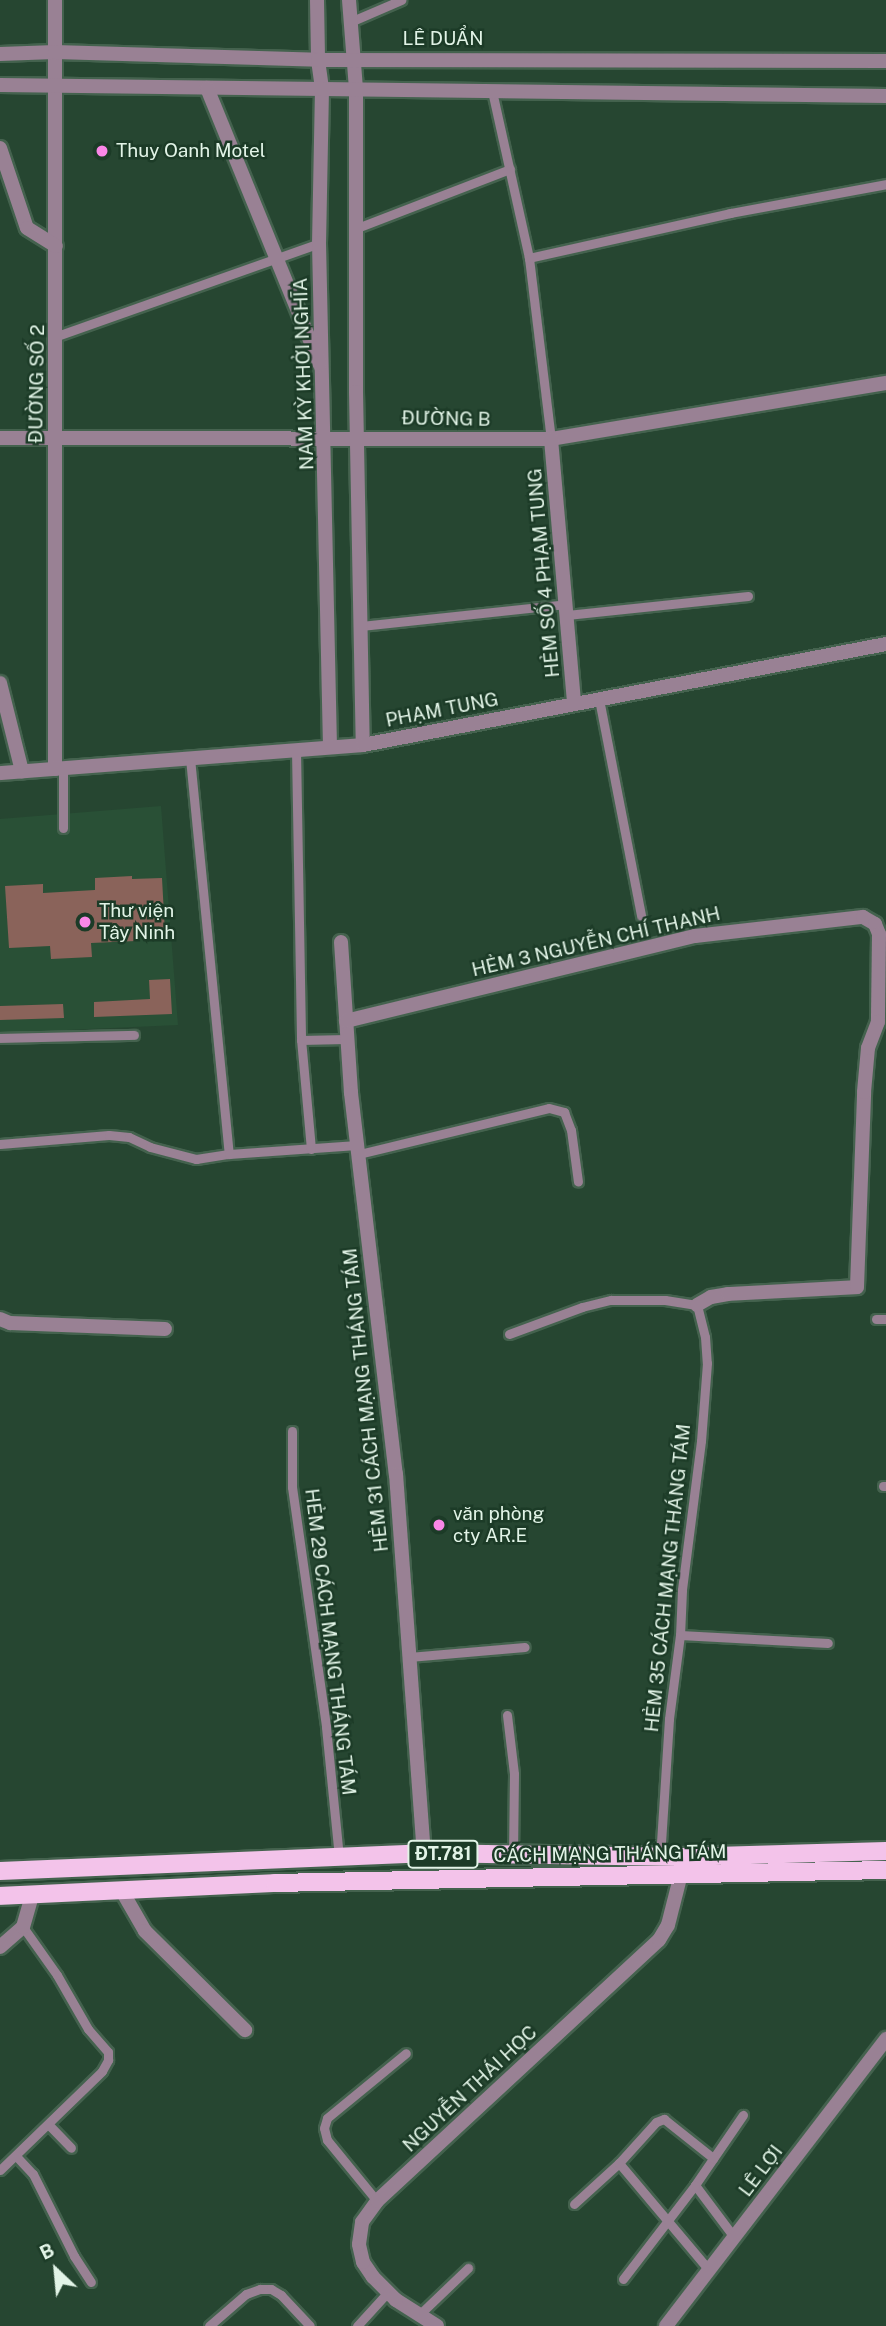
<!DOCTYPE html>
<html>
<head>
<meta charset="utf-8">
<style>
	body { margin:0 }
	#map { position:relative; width:886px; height:2326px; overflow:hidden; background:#264631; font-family:"Public Sans",sans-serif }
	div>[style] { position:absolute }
	.built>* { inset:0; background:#295036 }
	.building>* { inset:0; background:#8a635a }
	.roads { filter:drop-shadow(2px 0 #44624e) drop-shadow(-2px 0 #44624e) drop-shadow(0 2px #44624e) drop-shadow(0 -2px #44624e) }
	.service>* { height:9px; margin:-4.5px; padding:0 4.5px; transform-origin:4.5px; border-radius:4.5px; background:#998194 }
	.minor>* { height:14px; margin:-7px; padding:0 7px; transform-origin:7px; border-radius:7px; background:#998194 }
	.tertiary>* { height:14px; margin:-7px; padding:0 7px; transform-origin:7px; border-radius:7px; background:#998194 }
	.primary>* { height:18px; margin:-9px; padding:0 9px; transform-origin:9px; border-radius:9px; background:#f3c3ea }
	.dots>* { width:19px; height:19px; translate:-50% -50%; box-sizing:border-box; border:4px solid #1c3b27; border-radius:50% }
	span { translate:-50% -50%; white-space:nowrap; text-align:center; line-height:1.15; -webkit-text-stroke:5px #1c3b27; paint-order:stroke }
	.shield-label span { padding:2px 5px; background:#1c3b27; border:2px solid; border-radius:5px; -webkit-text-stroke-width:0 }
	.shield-label { font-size:18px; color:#e2f4e7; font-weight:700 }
	.street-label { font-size:19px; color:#e2f4e7 }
	.poi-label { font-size:19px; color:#e2f4e7 }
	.left { translate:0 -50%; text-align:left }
	.north { position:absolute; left:21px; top:2235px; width:70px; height:70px; -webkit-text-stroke:5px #1c3b27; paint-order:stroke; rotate:334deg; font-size:19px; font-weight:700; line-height:28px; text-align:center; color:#e2f4e7 }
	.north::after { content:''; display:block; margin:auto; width:24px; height:32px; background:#e2f4e7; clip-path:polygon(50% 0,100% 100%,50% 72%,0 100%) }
</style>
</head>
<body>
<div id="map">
	<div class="built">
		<i style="clip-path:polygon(161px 806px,178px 1025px,0 1033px,0 819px)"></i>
	</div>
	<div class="building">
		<i style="clip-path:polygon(132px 876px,132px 879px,162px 878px,165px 933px,135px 934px,136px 941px,91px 943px,92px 957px,51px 959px,50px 946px,9px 948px,5px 886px,43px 884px,43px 893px,95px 890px,95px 878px)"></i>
		<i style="clip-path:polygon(170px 979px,172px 1014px,94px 1017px,94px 1002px,150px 999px,149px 980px)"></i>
		<i style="clip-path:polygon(63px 1004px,64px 1018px,0 1020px,0 1006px)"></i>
	</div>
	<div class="roads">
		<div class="service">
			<i style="left:350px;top:22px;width:56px;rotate:-23.3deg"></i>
			<i style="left:492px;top:91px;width:171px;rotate:77.5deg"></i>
			<i style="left:529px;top:258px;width:182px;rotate:83.1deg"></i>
			<i style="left:357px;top:228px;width:164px;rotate:-21.1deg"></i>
			<i style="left:529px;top:258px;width:206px;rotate:-12.6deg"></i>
			<i style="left:730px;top:213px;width:159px;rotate:-10.5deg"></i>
			<i style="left:57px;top:336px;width:278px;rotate:-19.5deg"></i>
			<i style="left:567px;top:615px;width:182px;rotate:-6deg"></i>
			<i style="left:361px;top:626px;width:206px;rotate:-6.1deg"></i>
			<i style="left:599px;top:699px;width:221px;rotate:79deg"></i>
			<i style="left:296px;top:750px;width:290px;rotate:89deg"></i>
			<i style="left:190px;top:758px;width:398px;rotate:84.4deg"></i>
			<i style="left:63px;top:828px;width:60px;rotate:-90deg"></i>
			<i style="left:0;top:1038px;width:134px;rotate:-1.3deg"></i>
			<i style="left:0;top:1144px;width:109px;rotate:-4.7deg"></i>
			<i style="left:109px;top:1135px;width:20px;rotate:6deg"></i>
			<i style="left:129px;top:1137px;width:23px;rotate:25deg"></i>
			<i style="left:150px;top:1147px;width:48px;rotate:14.6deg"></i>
			<i style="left:196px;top:1159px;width:33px;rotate:-9deg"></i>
			<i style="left:229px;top:1154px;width:128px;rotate:-4deg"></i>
			<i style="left:311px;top:1149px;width:109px;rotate:-95.2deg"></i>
			<i style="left:301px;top:1040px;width:45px;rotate:-1.3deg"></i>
			<i style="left:359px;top:1154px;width:195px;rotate:-13.6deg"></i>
			<i style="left:549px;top:1108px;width:16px;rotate:15deg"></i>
			<i style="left:564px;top:1112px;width:19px;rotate:69deg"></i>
			<i style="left:571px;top:1130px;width:52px;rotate:82.3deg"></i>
			<i style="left:876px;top:1319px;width:10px"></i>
			<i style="left:509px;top:1334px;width:78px;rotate:-20.3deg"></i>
			<i style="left:582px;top:1307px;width:30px;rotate:-14deg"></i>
			<i style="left:611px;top:1300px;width:54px"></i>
			<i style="left:665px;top:1300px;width:32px;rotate:9deg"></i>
			<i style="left:697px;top:1305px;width:33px;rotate:76deg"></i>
			<i style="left:705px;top:1337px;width:26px;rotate:86deg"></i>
			<i style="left:707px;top:1363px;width:78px;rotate:94.4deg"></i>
			<i style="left:701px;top:1441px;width:150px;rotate:97.3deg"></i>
			<i style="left:682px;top:1590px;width:45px;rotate:92.5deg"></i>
			<i style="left:680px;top:1635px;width:85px;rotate:97.5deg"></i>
			<i style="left:669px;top:1719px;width:138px;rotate:93.7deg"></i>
			<i style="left:292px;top:1431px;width:56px;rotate:90deg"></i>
			<i style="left:292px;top:1487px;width:242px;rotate:81.9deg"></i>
			<i style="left:326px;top:1727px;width:131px;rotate:84.3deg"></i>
			<i style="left:883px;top:1486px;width:3px"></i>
			<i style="left:680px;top:1635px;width:148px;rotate:3.1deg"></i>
			<i style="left:409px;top:1657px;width:116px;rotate:-4.9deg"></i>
			<i style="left:507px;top:1715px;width:59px;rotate:83.2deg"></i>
			<i style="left:514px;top:1774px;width:81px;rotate:90.7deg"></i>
			<i style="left:48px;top:2124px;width:33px;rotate:46deg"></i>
			<i style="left:16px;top:2156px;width:25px;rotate:47deg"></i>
			<i style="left:33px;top:2174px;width:92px;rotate:63.4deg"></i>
			<i style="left:74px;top:2256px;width:31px;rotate:57deg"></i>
			<i style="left:0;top:2170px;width:142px;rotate:-44.1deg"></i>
			<i style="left:102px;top:2071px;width:13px;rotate:-61deg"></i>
			<i style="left:108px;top:2060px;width:8px;rotate:-90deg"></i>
			<i style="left:108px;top:2052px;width:30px;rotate:-131deg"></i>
			<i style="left:88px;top:2029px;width:62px;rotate:-119.9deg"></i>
			<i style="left:57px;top:1975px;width:59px;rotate:-125.3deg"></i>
			<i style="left:377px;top:2201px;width:79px;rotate:-129.3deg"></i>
			<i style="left:327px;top:2140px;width:12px;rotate:-104deg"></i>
			<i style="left:324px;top:2128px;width:10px;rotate:-73deg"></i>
			<i style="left:327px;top:2118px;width:102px;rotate:-39.4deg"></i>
			<i style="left:574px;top:2204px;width:61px;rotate:-42.3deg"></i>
			<i style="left:734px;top:2237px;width:65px;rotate:-126.9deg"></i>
			<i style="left:695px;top:2185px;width:85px;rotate:-55.6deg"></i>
			<i style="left:709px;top:2270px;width:140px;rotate:-130.1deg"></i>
			<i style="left:619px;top:2163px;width:55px;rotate:-47.9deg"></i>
			<i style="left:656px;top:2122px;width:9px;rotate:-21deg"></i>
			<i style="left:664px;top:2119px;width:63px;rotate:38.5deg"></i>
			<i style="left:623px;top:2279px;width:118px;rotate:-52.5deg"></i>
			<i style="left:419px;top:2315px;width:68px;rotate:-43.8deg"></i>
			<i style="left:209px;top:2326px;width:49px;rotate:-40.9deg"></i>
			<i style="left:246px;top:2294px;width:15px;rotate:-20deg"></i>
			<i style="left:260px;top:2289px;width:11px"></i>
			<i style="left:271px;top:2289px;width:12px;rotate:31deg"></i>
			<i style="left:281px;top:2295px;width:42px;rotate:46.9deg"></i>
			<i style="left:357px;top:2326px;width:45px;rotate:-47.7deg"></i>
		</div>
		<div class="minor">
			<i style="left:55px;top:0;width:769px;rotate:90deg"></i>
			<i style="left:317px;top:0;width:60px;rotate:89deg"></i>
			<i style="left:318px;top:60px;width:29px;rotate:82deg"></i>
			<i style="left:322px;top:89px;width:154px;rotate:91.1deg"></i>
			<i style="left:319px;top:243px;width:504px;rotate:88.75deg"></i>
			<i style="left:349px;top:0;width:89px;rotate:85.5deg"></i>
			<i style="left:356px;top:89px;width:303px;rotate:90deg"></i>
			<i style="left:356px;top:392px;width:353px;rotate:88.9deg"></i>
			<i style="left:0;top:54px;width:55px;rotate:-2.1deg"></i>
			<i style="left:55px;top:52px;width:263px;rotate:1.7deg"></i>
			<i style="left:318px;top:60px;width:568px;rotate:0.1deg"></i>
			<i style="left:0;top:85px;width:886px;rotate:0.71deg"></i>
			<i style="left:207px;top:88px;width:299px;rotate:67.8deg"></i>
			<i style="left:0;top:148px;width:84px;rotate:71.4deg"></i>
			<i style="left:27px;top:228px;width:34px;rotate:32deg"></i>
			<i style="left:0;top:438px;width:551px;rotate:0.1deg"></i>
			<i style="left:551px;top:439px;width:340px;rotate:-9.5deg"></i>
			<i style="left:551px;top:439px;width:265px;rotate:85deg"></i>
			<i style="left:0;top:683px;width:91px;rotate:76deg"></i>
			<i style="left:0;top:773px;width:364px;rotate:-4.4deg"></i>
			<i style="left:363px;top:745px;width:533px;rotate:-10.93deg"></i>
			<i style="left:341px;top:942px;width:151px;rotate:86.2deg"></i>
			<i style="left:351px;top:1093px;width:384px;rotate:83.3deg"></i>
			<i style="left:396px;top:1474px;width:380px;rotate:85.8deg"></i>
			<i style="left:346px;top:1021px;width:359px;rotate:-13.7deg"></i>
			<i style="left:695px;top:936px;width:169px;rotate:-6.5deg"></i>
			<i style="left:863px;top:917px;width:14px;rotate:30deg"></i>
			<i style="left:875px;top:924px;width:11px;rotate:68deg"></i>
			<i style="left:879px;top:934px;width:88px;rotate:90.7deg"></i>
			<i style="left:697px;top:1305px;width:16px;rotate:-30deg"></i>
			<i style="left:711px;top:1297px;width:17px;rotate:-10deg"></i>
			<i style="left:728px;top:1294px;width:129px;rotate:-3.1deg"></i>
			<i style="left:857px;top:1287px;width:195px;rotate:-87.9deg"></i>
			<i style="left:864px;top:1092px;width:44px;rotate:-84.8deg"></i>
			<i style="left:868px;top:1048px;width:28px;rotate:-69deg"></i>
			<i style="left:0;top:1319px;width:11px;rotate:22deg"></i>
			<i style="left:10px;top:1323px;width:155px;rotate:2.2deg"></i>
			<i style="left:122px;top:1891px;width:46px;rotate:60.1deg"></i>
			<i style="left:145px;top:1931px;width:141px;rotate:44.7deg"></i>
			<i style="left:0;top:1947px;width:30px;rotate:-41deg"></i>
			<i style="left:23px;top:1927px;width:32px;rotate:-74deg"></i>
			<i style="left:437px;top:2326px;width:49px;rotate:-147.6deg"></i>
			<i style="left:396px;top:2300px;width:33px;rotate:-135deg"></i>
			<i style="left:373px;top:2277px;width:18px;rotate:-124deg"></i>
			<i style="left:363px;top:2262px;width:18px;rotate:-103deg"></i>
			<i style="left:359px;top:2244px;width:22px;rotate:-82deg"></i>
			<i style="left:362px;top:2222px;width:26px;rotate:-54deg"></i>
			<i style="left:377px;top:2201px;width:384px;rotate:-42.8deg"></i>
			<i style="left:659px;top:1940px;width:17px;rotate:-59deg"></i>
			<i style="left:668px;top:1925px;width:53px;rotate:-75.7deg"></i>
		</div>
		<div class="tertiary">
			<i style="left:666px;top:2326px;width:362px;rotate:-52.5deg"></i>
		</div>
		<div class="primary">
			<i style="left:0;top:1871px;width:424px;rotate:-2.4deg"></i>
			<i style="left:424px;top:1853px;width:257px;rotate:0.9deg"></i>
			<i style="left:681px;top:1857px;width:205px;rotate:-1.7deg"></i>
			<i style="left:0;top:1896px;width:275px;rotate:-2.7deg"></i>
			<i style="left:275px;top:1883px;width:611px;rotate:-1.22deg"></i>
		</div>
	</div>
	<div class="dots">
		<i style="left:102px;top:151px;background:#fa87e7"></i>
		<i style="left:85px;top:922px;background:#fa87e7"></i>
		<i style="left:439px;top:1525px;background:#fa87e7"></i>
	</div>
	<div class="shield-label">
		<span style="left:443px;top:1854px">ĐT.781</span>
	</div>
	<div class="street-label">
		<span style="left:443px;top:39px">LÊ DUẨN</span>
		<span style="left:304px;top:374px;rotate:-92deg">NAM KỲ KHỞI NGHĨA</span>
		<span style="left:37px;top:384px;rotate:-89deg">ĐƯỜNG SỐ 2</span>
		<span style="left:446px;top:419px;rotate:1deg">ĐƯỜNG B</span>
		<span style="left:544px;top:573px;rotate:-95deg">HẺM SỐ 4 PHẠM TUNG</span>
		<span style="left:442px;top:710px;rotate:-11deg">PHẠM TUNG</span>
		<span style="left:596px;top:942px;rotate:-13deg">HẺM 3 NGUYỄN CHÍ THANH</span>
		<span style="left:366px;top:1400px;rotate:-96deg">HẺM 31 CÁCH MẠNG THÁNG TÁM</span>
		<span style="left:668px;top:1578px;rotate:-84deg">HẺM 35 CÁCH MẠNG THÁNG TÁM</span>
		<span style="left:330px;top:1642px;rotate:83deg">HẺM 29 CÁCH MẠNG THÁNG TÁM</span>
		<span style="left:610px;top:1854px;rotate:-1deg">CÁCH MẠNG THÁNG TÁM</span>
		<span style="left:470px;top:2089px;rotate:-43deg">NGUYỄN THÁI HỌC</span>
		<span style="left:761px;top:2171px;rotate:-53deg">LÊ LỢI</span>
	</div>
	<div class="poi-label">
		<span class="left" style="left:116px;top:151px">Thuy Oanh Motel</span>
		<span class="left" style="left:99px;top:922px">Thư viện<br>Tây Ninh</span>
		<span class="left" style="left:453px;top:1525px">văn phòng<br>cty AR.E</span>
	</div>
	<div class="north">B</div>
</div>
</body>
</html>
